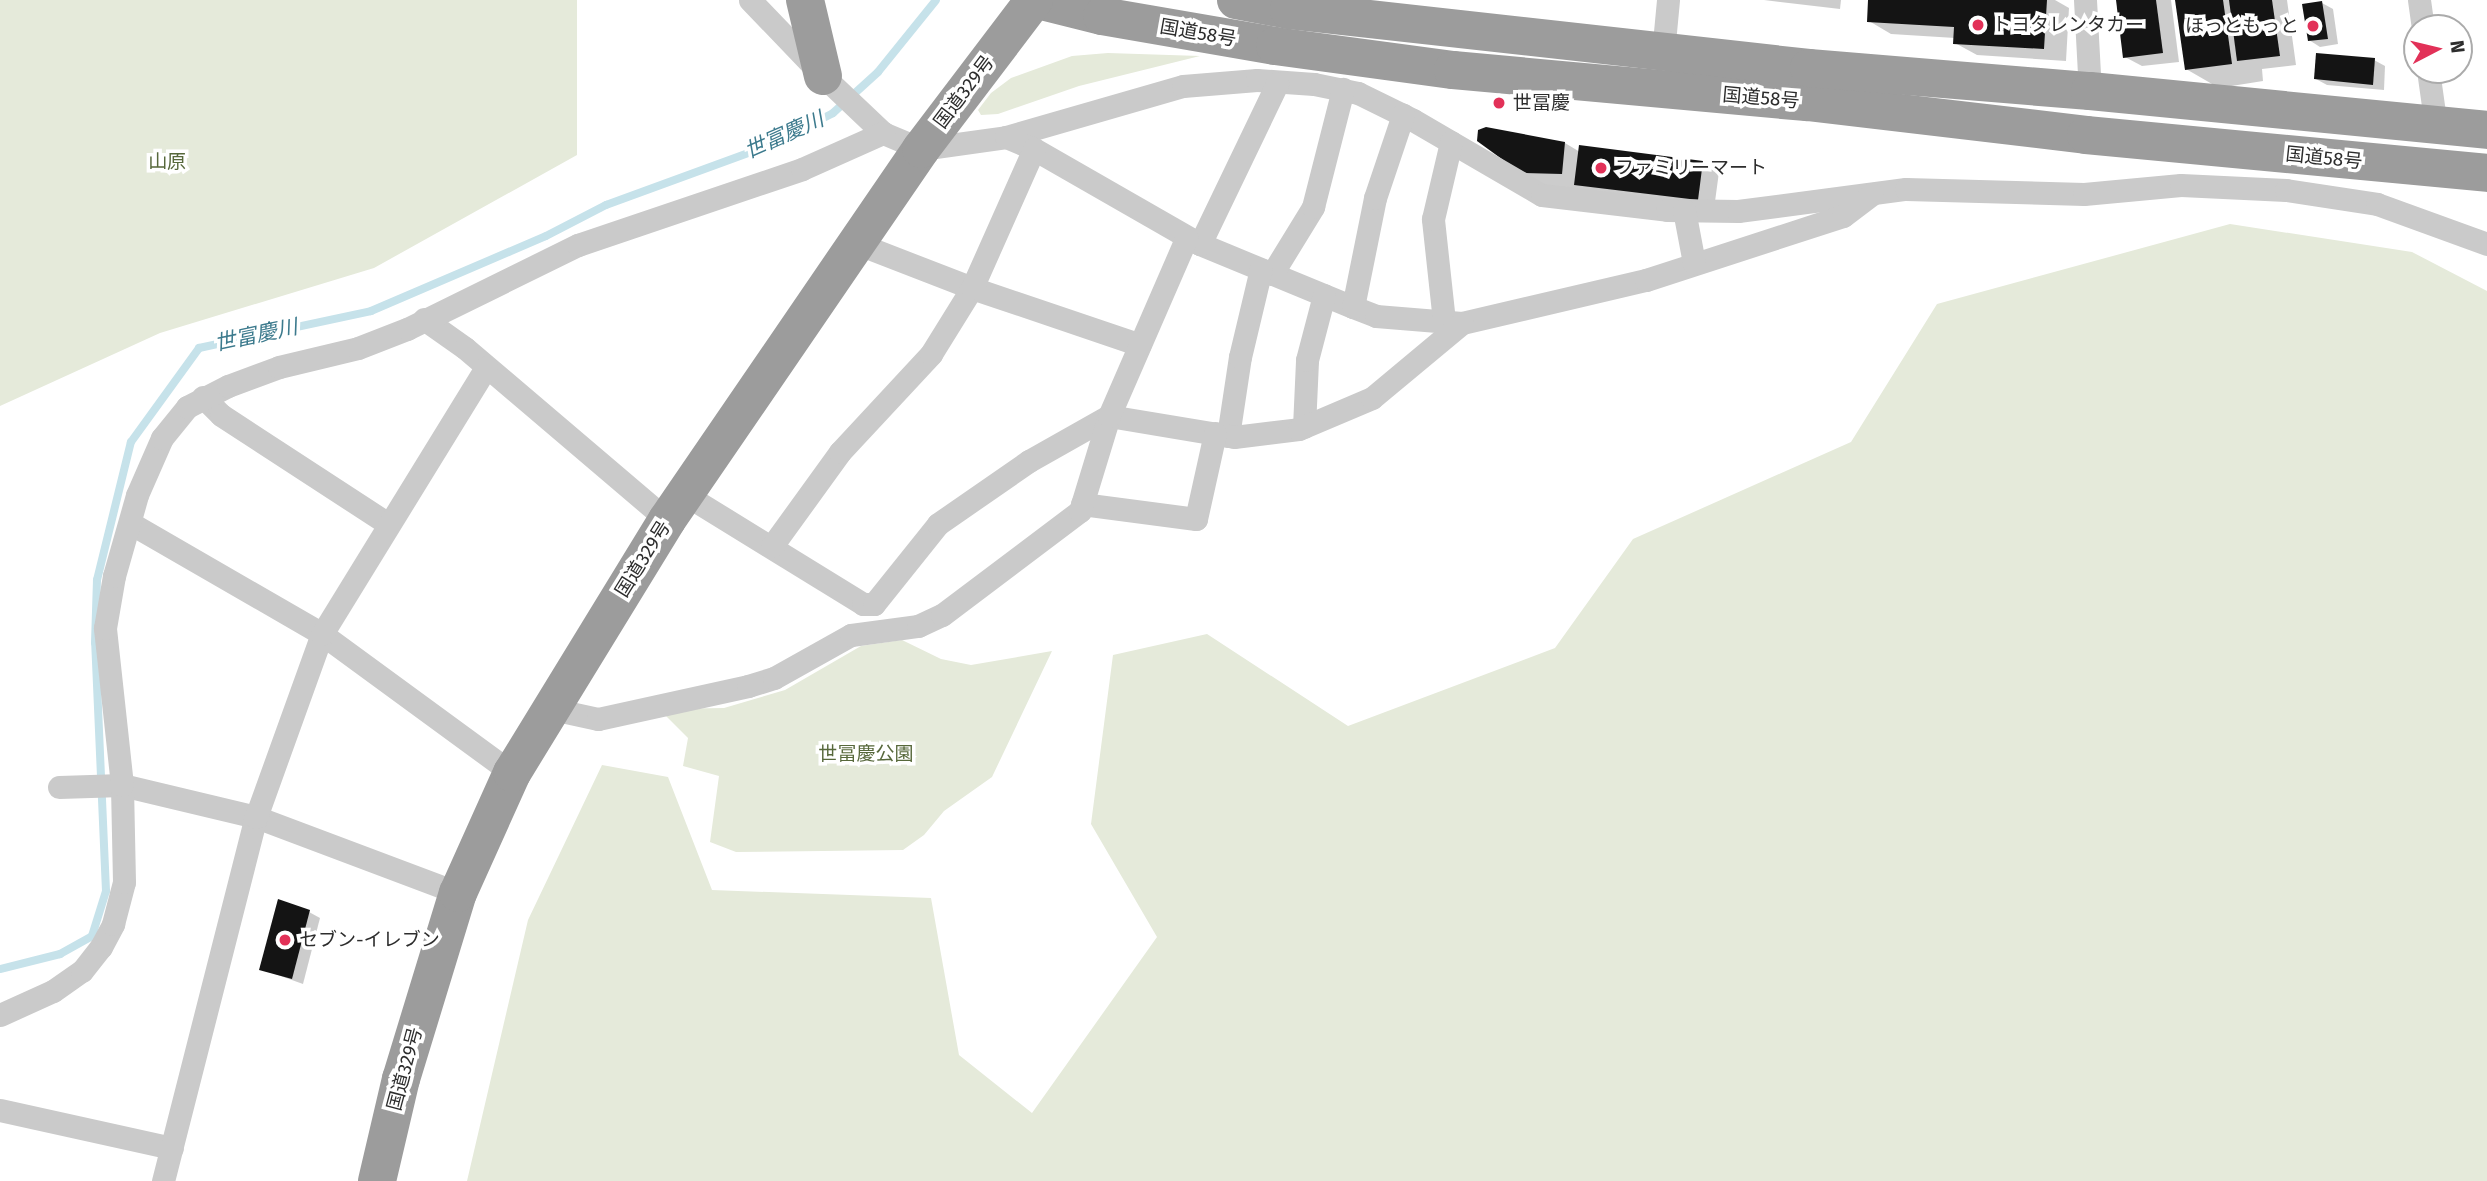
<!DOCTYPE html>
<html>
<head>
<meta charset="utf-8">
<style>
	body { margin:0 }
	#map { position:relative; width:2487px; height:1181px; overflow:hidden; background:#fff; font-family:"Fira Sans","Noto Sans JP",sans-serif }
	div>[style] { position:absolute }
	.green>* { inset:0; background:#e5eada }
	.shadow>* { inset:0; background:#0003 }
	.stream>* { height:8px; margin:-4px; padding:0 4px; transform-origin:4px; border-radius:4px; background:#c6e2ea }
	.building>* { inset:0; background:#141414 }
	.minor>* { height:23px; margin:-11.5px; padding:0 11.5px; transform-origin:11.5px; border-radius:11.5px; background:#cacaca }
	.trunk>* { height:38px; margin:-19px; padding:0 19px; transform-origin:19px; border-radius:19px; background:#9c9c9c }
	.dots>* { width:19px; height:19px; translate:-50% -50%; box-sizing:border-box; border:4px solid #fff; border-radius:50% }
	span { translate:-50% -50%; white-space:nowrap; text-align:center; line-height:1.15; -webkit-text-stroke:7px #fff; paint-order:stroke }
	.poi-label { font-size:19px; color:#2d2d2d }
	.left { translate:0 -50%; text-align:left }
	.right { translate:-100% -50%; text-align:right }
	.street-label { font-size:19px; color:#2d2d2d }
	.park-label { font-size:19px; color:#57683b }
	.water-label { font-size:21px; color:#3c7a8d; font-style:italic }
	.north { position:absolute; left:2403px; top:14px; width:70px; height:70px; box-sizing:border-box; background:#fff; border:2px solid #ababab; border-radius:50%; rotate:83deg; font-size:19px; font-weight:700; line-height:28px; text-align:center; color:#2d2d2d }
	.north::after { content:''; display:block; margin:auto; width:24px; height:32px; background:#e23158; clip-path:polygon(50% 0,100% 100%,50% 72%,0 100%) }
</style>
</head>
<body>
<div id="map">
	<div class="green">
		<i style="clip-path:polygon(0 0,577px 0,577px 155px,374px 268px,160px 333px,0 406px)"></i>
		<i style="clip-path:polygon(1108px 53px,1200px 56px,1079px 86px,998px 114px,981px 115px,978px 110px,991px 93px,1011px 78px,1072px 56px)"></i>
		<i style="clip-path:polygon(2230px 224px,2412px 252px,2487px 291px,2487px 1181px,467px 1181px,528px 920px,602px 765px,668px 777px,712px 890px,931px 898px,959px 1055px,1032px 1113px,1157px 937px,1091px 824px,1113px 655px,1207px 634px,1348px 726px,1555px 648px,1633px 539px,1851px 442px,1937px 304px)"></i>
		<i style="clip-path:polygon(902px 640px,941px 659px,971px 665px,1052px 651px,992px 777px,944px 811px,924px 835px,903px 850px,736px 852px,710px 842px,719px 776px,683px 766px,688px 738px,659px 709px,724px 708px,785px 690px,861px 646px)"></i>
	</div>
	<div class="shadow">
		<i style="clip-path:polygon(1764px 0,1841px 0,1840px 9px)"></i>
		<i style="clip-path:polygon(1870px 0,2055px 0,2069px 8px,2066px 61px,1977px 55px,1955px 43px,1955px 38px,1891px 34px,1869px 21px)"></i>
		<i style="clip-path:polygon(2118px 0,2171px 0,2179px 62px,2142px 66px,2125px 57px)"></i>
		<i style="clip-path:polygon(2177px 0,2287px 0,2296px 65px,2262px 69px,2263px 81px,2219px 88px,2186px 69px)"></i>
		<i style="clip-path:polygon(2322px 3px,2333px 9px,2338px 44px,2320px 47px,2309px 40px)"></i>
		<i style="clip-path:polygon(2374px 60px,2385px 66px,2384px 90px,2327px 85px,2316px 79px)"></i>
		<i style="clip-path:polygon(1565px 143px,1580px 152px,1702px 163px,1719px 172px,1714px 209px,1554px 190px,1522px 171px)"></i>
		<i style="clip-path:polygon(309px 912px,320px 918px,303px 984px,261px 969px)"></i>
	</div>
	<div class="stream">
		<i style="left:0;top:969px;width:62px;rotate:-14deg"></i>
		<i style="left:60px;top:954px;width:37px;rotate:-29deg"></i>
		<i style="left:92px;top:936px;width:47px;rotate:-72.7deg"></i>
		<i style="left:106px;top:891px;width:248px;rotate:-92.5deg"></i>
		<i style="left:95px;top:643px;width:63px;rotate:-88.2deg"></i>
		<i style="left:97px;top:580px;width:142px;rotate:-76.2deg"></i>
		<i style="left:131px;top:442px;width:116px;rotate:-54.1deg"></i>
		<i style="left:199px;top:348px;width:176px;rotate:-12.1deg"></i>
		<i style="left:371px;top:311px;width:190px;rotate:-23.2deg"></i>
		<i style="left:546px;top:236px;width:68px;rotate:-27.3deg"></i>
		<i style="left:606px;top:205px;width:180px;rotate:-20.1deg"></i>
		<i style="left:775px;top:143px;width:65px;rotate:-27.3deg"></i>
		<i style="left:833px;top:113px;width:61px;rotate:-42.3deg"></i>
		<i style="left:878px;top:72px;width:92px;rotate:-51.1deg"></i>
	</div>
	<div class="building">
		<i style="clip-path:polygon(1868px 0,2047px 0,2044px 49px,1953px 44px,1954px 27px,1867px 22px)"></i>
		<i style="clip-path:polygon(2116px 0,2156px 0,2163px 53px,2123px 58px)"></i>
		<i style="clip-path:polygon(2175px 0,2223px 0,2232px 64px,2185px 70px)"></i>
		<i style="clip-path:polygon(2229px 0,2272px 0,2280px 56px,2237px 61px)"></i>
		<i style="clip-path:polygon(2322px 1px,2328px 39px,2308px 41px,2302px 4px)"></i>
		<i style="clip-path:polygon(2316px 53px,2375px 58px,2373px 85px,2314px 79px)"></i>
		<i style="clip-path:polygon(1486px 127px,1565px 142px,1562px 174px,1521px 173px,1477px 141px,1478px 130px)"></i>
		<i style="clip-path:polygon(1579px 145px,1703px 161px,1698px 200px,1574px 185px)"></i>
		<i style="clip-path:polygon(278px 899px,310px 910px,292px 979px,259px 970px)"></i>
	</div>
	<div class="minor">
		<i style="left:750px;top:0;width:105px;rotate:46.2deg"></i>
		<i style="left:823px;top:76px;width:83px;rotate:43.5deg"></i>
		<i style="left:883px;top:133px;width:41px;rotate:22.8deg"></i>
		<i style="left:921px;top:149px;width:86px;rotate:-8deg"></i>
		<i style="left:1006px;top:137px;width:184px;rotate:-16.1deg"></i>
		<i style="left:1183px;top:86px;width:74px;rotate:-4.6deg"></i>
		<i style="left:1257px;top:80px;width:57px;rotate:4deg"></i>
		<i style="left:1314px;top:84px;width:45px;rotate:11.6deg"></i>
		<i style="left:1358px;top:93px;width:61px;rotate:26.1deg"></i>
		<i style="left:1413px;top:120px;width:149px;rotate:30.2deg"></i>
		<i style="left:1542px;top:195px;width:126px;rotate:6.8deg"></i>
		<i style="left:1667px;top:210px;width:71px;rotate:0.8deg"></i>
		<i style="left:1738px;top:211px;width:169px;rotate:-7.5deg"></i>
		<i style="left:1906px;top:189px;width:178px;rotate:1.6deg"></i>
		<i style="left:2084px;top:194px;width:97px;rotate:-5.3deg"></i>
		<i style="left:2181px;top:185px;width:105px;rotate:2.7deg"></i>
		<i style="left:2286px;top:190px;width:92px;rotate:8.7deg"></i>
		<i style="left:2377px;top:204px;width:117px;rotate:20deg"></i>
		<i style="left:2085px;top:0;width:91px;rotate:86.9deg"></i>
		<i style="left:2419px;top:0;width:28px;rotate:82deg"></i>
		<i style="left:1663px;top:53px;width:53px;rotate:-84.6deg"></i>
		<i style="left:2428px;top:70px;width:58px;rotate:82deg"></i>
		<i style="left:1006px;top:137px;width:30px;rotate:23deg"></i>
		<i style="left:1034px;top:149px;width:191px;rotate:29.8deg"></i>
		<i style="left:1200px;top:244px;width:165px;rotate:22.4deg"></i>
		<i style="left:1353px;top:307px;width:25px;rotate:21deg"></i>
		<i style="left:1376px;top:316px;width:86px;rotate:4.7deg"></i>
		<i style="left:1462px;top:323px;width:189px;rotate:-13.2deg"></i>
		<i style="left:1646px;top:280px;width:207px;rotate:-18deg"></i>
		<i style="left:1843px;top:216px;width:36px;rotate:-37deg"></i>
		<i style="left:1684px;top:210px;width:54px;rotate:79.3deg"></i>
		<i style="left:856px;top:243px;width:124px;rotate:21.2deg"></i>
		<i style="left:972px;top:288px;width:177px;rotate:18.7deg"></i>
		<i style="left:1200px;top:244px;width:178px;rotate:-64.3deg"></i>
		<i style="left:1272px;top:274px;width:79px;rotate:-58.5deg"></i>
		<i style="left:1313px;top:207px;width:122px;rotate:-75.7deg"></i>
		<i style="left:1353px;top:307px;width:111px;rotate:-78.6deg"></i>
		<i style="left:1375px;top:198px;width:88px;rotate:-71.4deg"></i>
		<i style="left:424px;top:319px;width:50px;rotate:35.3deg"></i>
		<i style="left:465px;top:348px;width:265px;rotate:40.4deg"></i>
		<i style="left:1444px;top:321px;width:103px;rotate:-96.2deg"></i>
		<i style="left:1433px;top:219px;width:79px;rotate:-76.8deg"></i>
		<i style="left:203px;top:397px;width:25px;rotate:45deg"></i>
		<i style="left:221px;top:415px;width:199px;rotate:33.1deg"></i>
		<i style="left:1304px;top:427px;width:67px;rotate:-87.4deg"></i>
		<i style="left:1307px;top:360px;width:67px;rotate:-75.3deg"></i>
		<i style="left:1228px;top:436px;width:80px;rotate:-81.4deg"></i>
		<i style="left:1240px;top:357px;width:90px;rotate:-76.6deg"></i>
		<i style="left:686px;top:495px;width:208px;rotate:31.6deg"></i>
		<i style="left:863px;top:604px;width:11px"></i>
		<i style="left:874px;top:604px;width:102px;rotate:-51.3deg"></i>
		<i style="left:938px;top:524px;width:111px;rotate:-34.7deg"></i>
		<i style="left:1029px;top:461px;width:92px;rotate:-29.4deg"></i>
		<i style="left:1109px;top:416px;width:127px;rotate:9.5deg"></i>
		<i style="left:1234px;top:437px;width:65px;rotate:-7deg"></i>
		<i style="left:1299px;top:429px;width:79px;rotate:-23deg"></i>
		<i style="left:1372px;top:398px;width:117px;rotate:-39.8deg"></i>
		<i style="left:1082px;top:504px;width:115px;rotate:7.5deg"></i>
		<i style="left:1196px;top:519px;width:88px;rotate:-77.5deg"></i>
		<i style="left:130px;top:523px;width:222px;rotate:30deg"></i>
		<i style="left:322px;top:634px;width:235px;rotate:36.2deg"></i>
		<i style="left:772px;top:546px;width:116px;rotate:-54.1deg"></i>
		<i style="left:840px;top:452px;width:134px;rotate:-47.1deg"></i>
		<i style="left:931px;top:354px;width:78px;rotate:-58.2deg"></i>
		<i style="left:972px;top:288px;width:152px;rotate:-66deg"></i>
		<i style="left:552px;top:709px;width:47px;rotate:12.3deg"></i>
		<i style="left:598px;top:719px;width:154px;rotate:-12.4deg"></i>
		<i style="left:748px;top:686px;width:27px;rotate:-17deg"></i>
		<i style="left:774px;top:678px;width:88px;rotate:-29.2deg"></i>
		<i style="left:851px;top:635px;width:68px;rotate:-7.7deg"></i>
		<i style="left:918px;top:626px;width:26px;rotate:-25deg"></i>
		<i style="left:942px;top:615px;width:173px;rotate:-37deg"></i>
		<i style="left:1080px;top:511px;width:99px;rotate:-73deg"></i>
		<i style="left:1109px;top:416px;width:195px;rotate:-66.5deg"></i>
		<i style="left:59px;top:787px;width:63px;rotate:-1.8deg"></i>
		<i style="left:122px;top:785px;width:138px;rotate:13.4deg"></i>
		<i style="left:256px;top:817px;width:216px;rotate:20.6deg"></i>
		<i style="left:0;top:1015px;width:58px;rotate:-24.4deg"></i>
		<i style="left:53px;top:991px;width:35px;rotate:-35deg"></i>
		<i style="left:82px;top:971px;width:31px;rotate:-52deg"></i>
		<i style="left:101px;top:947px;width:26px;rotate:-62deg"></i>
		<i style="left:113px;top:924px;width:43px;rotate:-75.3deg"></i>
		<i style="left:124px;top:882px;width:97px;rotate:-91.2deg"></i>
		<i style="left:122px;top:785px;width:158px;rotate:-96.2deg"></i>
		<i style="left:105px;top:628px;width:53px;rotate:-80.2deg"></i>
		<i style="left:114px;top:576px;width:84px;rotate:-74.1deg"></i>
		<i style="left:137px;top:495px;width:62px;rotate:-66.3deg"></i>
		<i style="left:162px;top:438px;width:40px;rotate:-51deg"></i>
		<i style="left:187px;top:407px;width:46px;rotate:-27.1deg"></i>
		<i style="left:228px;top:386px;width:54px;rotate:-20.4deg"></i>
		<i style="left:279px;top:367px;width:81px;rotate:-13.5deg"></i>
		<i style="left:358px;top:348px;width:53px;rotate:-21.2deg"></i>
		<i style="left:407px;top:329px;width:191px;rotate:-26.2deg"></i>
		<i style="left:578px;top:245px;width:237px;rotate:-18.7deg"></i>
		<i style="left:802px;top:169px;width:89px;rotate:-24deg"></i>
		<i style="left:0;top:1110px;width:176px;rotate:12.5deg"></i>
		<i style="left:163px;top:1181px;width:376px;rotate:-75.7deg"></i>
		<i style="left:256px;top:817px;width:195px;rotate:-70.2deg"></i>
		<i style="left:322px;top:634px;width:313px;rotate:-58.4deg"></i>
	</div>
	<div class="trunk">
		<i style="left:805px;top:0;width:78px;rotate:76.7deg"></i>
		<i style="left:1038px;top:0;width:66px;rotate:14deg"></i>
		<i style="left:1102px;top:16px;width:176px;rotate:9.8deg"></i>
		<i style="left:1275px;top:46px;width:180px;rotate:7.7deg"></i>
		<i style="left:1453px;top:70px;width:355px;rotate:5.2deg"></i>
		<i style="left:1807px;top:102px;width:281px;rotate:6.7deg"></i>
		<i style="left:2086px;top:135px;width:403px;rotate:5.4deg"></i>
		<i style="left:1236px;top:0;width:54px;rotate:10.7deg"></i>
		<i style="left:1289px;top:10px;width:523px;rotate:6.36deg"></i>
		<i style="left:1809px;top:68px;width:282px;rotate:4.7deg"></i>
		<i style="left:2090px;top:91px;width:399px;rotate:5.6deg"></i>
		<i style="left:377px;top:1181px;width:105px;rotate:-76.8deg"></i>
		<i style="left:401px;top:1079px;width:195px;rotate:-73deg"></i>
		<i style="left:458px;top:893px;width:132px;rotate:-65.8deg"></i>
		<i style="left:512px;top:773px;width:297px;rotate:-58.5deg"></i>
		<i style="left:667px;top:520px;width:450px;rotate:-55.6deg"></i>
		<i style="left:921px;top:149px;width:187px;rotate:-52.8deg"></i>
	</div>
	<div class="dots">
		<i style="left:1978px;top:25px;background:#e23158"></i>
		<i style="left:2313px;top:26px;background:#e23158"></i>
		<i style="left:1499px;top:103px;background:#e23158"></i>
		<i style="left:1601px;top:168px;background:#e23158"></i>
		<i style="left:285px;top:940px;background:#e23158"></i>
	</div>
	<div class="poi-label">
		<span class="left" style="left:1992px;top:25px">トヨタレンタカー</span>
		<span class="right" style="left:2299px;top:26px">ほっともっと</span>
		<span class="left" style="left:1513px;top:103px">世冨慶</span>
		<span class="left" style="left:1615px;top:168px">ファミリーマート</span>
		<span class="left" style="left:299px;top:940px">セブン-イレブン</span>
	</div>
	<div class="street-label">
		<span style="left:1198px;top:33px;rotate:10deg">国道58号</span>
		<span style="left:964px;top:92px;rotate:-53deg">国道329号</span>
		<span style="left:1761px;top:98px;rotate:5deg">国道58号</span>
		<span style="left:2324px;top:158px;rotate:6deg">国道58号</span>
		<span style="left:643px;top:559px;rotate:-58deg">国道329号</span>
		<span style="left:405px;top:1069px;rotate:-75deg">国道329号</span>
	</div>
	<div class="park-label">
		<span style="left:167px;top:162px">山原</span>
		<span style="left:866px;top:754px">世冨慶公園</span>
	</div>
	<div class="water-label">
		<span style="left:784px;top:135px;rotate:-24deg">世富慶川</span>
		<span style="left:256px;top:335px;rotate:-12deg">世富慶川</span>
	</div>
	<div class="north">N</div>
</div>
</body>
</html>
